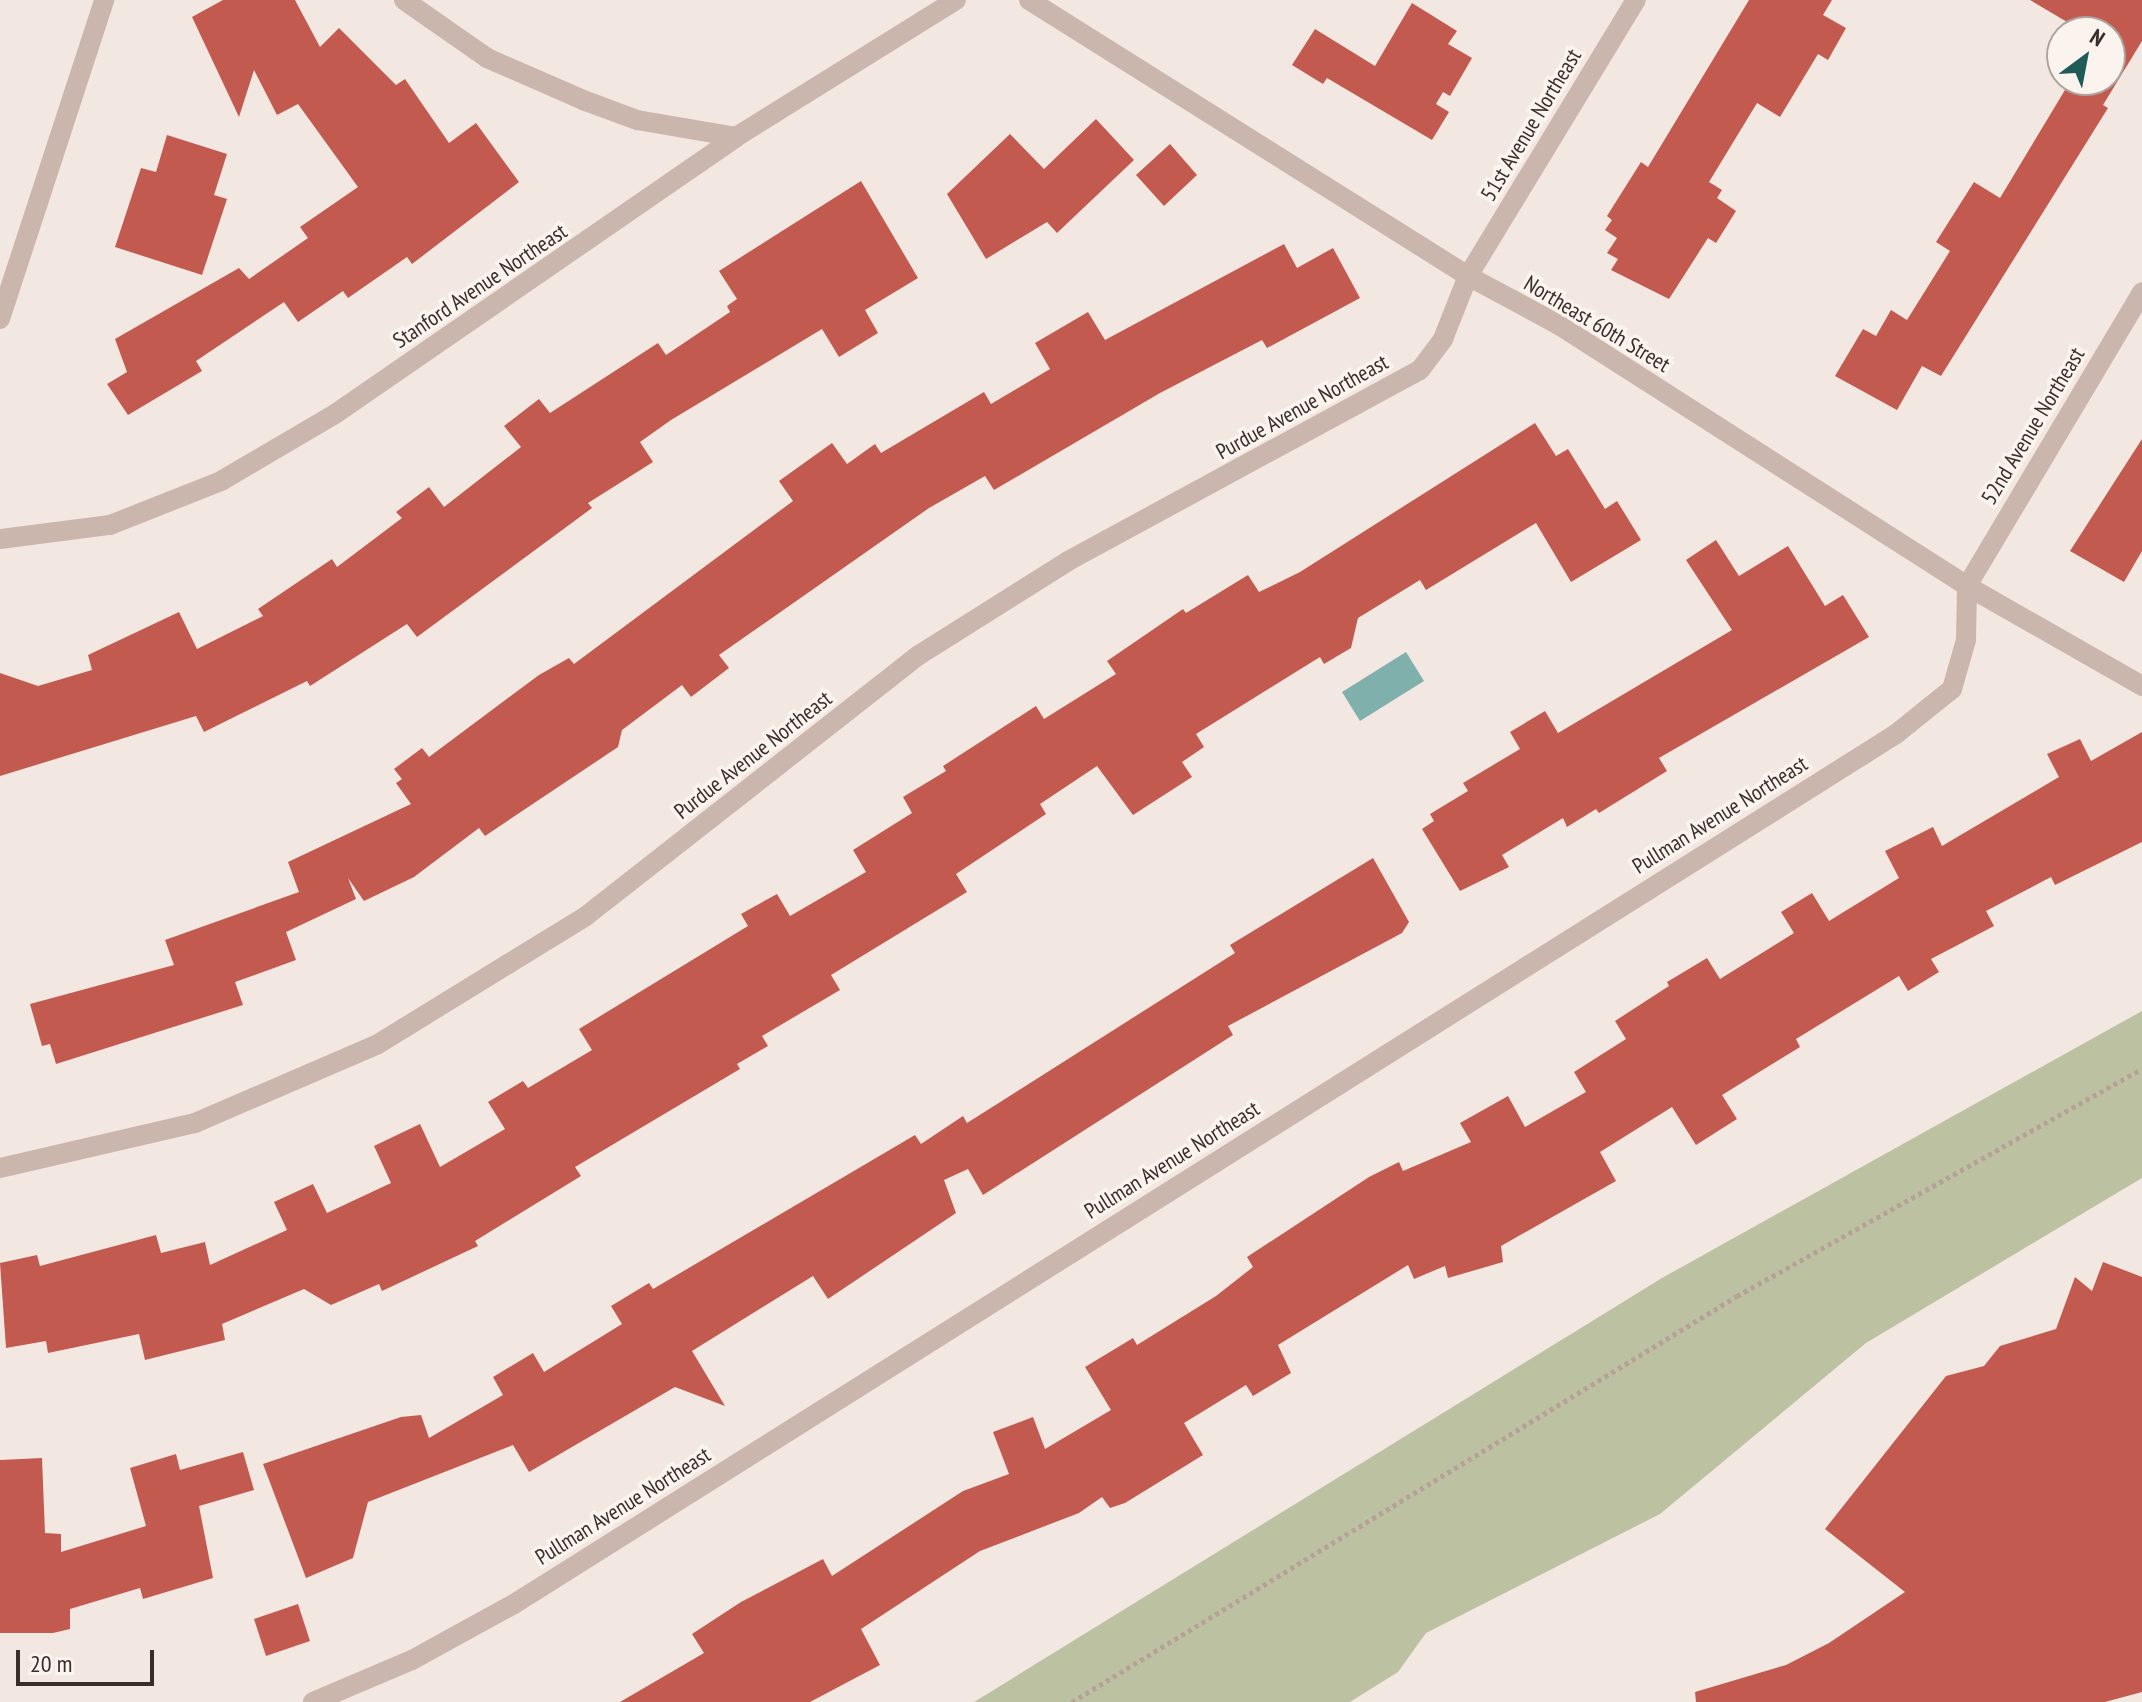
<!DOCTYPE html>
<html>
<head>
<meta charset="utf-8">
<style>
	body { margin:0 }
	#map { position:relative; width:2142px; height:1702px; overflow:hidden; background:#f3e8e1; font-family:"PT Sans Narrow",sans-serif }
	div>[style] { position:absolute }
	.green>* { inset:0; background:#bcc2a1 }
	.water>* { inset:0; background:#80b0ab }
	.building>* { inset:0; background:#c35a4f }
	.path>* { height:5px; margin-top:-2.5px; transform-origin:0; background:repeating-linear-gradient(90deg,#b7a097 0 4px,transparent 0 8px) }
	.minor>* { height:20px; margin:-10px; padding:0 10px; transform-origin:10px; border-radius:10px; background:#cbb6ad }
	span { translate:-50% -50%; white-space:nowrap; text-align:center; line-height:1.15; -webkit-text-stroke:7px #faf3ee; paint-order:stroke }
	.street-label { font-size:22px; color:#3a2e2b }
	.north { position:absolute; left:2046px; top:16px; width:80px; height:80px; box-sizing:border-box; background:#faf3ee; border:2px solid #ada4a0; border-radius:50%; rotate:32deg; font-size:22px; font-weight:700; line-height:32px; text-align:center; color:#3a2e2b }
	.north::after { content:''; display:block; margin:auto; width:28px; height:36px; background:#215b57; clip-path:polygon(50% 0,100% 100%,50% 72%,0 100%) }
	.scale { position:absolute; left:16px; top:1650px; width:138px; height:36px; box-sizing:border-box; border:4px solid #3a2e2b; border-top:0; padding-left:10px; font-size:24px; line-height:28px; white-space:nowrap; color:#3a2e2b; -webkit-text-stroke:6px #faf3ee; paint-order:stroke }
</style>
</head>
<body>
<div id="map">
	<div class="green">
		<i style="clip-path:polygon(2142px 1011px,2142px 1178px,1866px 1343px,1660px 1514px,1426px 1633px,1398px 1672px,1350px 1702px,974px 1702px,1662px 1278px)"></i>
	</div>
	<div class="water">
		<i style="clip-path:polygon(1406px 652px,1424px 681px,1360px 721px,1342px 692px)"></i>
	</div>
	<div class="building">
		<i style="clip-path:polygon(223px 0,295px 0,320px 47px,339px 28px,396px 85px,405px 79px,449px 143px,476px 123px,519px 182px,412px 264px,407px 257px,348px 298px,343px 291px,298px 322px,284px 302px,196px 361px,202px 371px,128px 415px,107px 384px,127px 372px,115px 339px,239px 268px,249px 279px,308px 238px,300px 227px,358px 187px,298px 104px,277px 115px,254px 70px,239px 117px,192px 17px)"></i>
		<i style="clip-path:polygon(1749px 0,1832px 0,1823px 15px,1846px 28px,1828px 60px,1818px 54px,1780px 117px,1757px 103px,1709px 182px,1722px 190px,1717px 198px,1736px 211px,1716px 243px,1708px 238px,1669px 299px,1611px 270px,1618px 259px,1607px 253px,1617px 238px,1605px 230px,1612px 220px,1607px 216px,1641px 162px,1648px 167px)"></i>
		<i style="clip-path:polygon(2030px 0,2142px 0,2142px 41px,2103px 105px,2108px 108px,1941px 376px,1922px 366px,1897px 410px,1835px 376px,1863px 329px,1876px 336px,1891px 310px,1907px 320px,1950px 251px,1936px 242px,1974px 182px,2000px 198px,2071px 80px,2110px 80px,2110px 32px,2084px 32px)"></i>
		<i style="clip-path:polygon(1412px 3px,1457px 31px,1448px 44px,1472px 58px,1450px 96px,1443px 92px,1436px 104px,1449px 112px,1432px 140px,1327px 78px,1323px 84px,1292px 65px,1315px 29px,1375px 66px)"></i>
		<i style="clip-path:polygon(1096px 119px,1134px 160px,1057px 233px,1047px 222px,986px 259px,947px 194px,1010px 134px,1044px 169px)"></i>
		<i style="clip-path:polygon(167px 135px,227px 154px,214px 195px,227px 199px,202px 275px,115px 247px,141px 168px,156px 172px)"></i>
		<i style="clip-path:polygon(1170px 144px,1197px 175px,1164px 206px,1136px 175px)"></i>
		<i style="clip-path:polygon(861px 181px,918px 278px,865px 310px,878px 333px,839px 357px,822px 329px,671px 420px,640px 442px,653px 462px,588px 503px,592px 508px,417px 637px,407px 624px,310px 686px,307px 681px,204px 732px,196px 716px,0 776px,0 673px,38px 686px,92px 670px,88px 655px,179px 612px,197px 649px,263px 616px,258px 609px,332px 559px,337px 567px,402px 518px,396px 512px,429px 487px,444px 507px,521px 447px,504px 426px,539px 399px,550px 413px,658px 343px,666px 355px,730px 312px,727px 306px,737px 299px,719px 271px)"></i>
		<i style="clip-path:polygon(1284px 244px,1297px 268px,1333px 248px,1360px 298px,1267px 348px,1262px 340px,1160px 393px,994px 490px,985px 476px,929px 508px,719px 655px,729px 668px,691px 697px,682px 685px,622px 730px,618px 747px,485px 836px,479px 828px,414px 877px,364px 901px,348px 878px,356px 899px,286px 932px,296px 960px,235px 982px,243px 1005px,56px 1064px,50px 1044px,42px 1046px,30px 1004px,174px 965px,165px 940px,299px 892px,288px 862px,411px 804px,396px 783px,402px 779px,394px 769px,422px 748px,429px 757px,539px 675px,569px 658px,574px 664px,793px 501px,779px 481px,832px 443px,847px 464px,875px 444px,881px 453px,984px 392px,991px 404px,1050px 369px,1035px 343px,1088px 312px,1105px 340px)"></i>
		<i style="clip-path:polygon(1535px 423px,1556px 456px,1568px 449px,1605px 509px,1617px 501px,1641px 540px,1571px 582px,1536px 523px,1426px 590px,1420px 580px,1358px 618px,1351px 648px,1324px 664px,1320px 657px,1196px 734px,1204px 747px,1182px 762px,1192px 777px,1133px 815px,1097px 766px,1040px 804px,1046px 814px,956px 874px,967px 892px,831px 975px,840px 990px,762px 1036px,768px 1046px,737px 1064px,740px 1069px,575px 1167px,581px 1176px,475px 1241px,478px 1246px,382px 1291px,379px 1284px,331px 1305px,304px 1289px,222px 1324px,225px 1340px,145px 1360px,139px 1334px,48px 1353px,46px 1341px,6px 1348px,0 1263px,37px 1255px,40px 1266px,156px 1235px,161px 1253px,205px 1242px,210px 1265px,287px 1230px,274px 1202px,313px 1184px,327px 1213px,391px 1183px,374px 1146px,420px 1124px,440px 1167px,505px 1129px,488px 1102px,523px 1081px,528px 1088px,592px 1050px,579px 1029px,748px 926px,741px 914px,777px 894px,790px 916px,866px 872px,853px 850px,912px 813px,903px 797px,946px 771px,943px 766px,1036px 706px,1044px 719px,1116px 674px,1107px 661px,1183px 609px,1186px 613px,1248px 575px,1259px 592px,1300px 572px)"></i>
		<i style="clip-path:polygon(2142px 439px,2142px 551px,2124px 582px,2070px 551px)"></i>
		<i style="clip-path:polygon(1716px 540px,1739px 576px,1788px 546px,1825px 606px,1843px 595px,1869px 637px,1659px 758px,1667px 771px,1599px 813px,1596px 809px,1567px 827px,1563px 818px,1502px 855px,1509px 867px,1460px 891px,1422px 829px,1434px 821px,1430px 814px,1468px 791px,1463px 783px,1520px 749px,1510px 732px,1545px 711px,1558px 733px,1732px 630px,1686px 560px)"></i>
		<i style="clip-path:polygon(2142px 732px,2142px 842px,2055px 885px,2051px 877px,1986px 911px,1994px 926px,1931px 959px,1939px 972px,1908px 991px,1899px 976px,1796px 1039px,1800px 1047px,1722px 1095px,1737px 1119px,1696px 1145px,1672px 1107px,1600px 1152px,1616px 1181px,1501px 1246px,1503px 1262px,1448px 1278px,1445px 1266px,1414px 1279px,1408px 1265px,1278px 1345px,1291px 1373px,1253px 1396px,1246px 1385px,1184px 1423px,1203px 1455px,1125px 1503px,1110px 1508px,1102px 1497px,1079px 1513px,980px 1551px,861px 1629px,880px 1665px,810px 1702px,620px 1702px,704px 1653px,692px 1634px,741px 1602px,823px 1559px,832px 1576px,963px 1491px,1009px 1474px,993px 1432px,1033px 1417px,1045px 1449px,1111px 1410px,1085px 1367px,1133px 1338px,1137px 1345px,1216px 1296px,1253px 1267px,1247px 1257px,1369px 1177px,1399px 1162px,1403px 1171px,1471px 1142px,1460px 1123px,1508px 1096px,1525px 1127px,1586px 1092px,1574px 1072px,1626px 1039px,1615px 1021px,1669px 986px,1667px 982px,1707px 958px,1720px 979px,1794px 933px,1781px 912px,1812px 893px,1829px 921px,1899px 878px,1885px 851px,1933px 827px,1942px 846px,2059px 777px,2047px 754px,2080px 739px,2091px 761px)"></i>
		<i style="clip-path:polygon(1373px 858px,1409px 922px,1402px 933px,1228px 1026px,1233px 1035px,983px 1195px,968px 1169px,944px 1180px,956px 1213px,828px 1299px,813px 1276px,692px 1351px,725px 1406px,675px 1387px,529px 1472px,513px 1445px,368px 1502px,353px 1558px,306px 1578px,263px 1464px,401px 1417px,421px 1415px,429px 1438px,503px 1395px,493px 1377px,533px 1353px,544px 1372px,622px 1324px,611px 1306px,649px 1283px,653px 1289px,915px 1135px,921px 1144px,963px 1116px,967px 1123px,1235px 953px,1230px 945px)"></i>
		<i style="clip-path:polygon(2103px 1262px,2142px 1277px,2142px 1692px,2105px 1702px,1696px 1702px,1695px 1692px,1786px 1665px,1829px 1643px,1905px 1592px,1825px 1529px,1946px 1376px,1984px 1366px,2000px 1346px,2056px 1329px,2075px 1277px,2092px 1291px)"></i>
		<i style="clip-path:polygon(243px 1452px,254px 1490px,199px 1506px,213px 1578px,143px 1599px,140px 1588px,70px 1609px,70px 1629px,53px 1633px,0 1633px,0 1460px,42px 1458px,45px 1533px,61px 1534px,61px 1552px,146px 1526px,130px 1468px,176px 1454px,180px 1470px)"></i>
		<i style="clip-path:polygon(298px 1604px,310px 1641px,266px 1656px,254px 1619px)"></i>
	</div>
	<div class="path">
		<i style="left:1072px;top:1702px;width:779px;rotate:-31.41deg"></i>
		<i style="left:1737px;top:1296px;width:464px;rotate:-29.3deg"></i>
	</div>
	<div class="minor">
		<i style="left:404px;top:0;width:101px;rotate:34.9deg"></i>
		<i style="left:487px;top:58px;width:105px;rotate:23.6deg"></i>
		<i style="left:583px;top:100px;width:58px;rotate:20.3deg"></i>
		<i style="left:637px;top:120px;width:100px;rotate:9.7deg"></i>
		<i style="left:1029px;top:0;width:519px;rotate:32.16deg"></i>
		<i style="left:1468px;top:276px;width:103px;rotate:28.3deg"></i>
		<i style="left:1559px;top:325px;width:484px;rotate:32.6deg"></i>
		<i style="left:1967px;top:586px;width:202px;rotate:29.7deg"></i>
		<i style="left:0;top:319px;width:336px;rotate:-71.9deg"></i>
		<i style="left:0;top:539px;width:111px;rotate:-7.3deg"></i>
		<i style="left:110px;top:525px;width:119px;rotate:-21.6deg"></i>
		<i style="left:221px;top:481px;width:132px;rotate:-30.4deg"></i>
		<i style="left:335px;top:414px;width:487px;rotate:-34.6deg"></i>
		<i style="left:736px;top:137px;width:259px;rotate:-31.9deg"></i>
		<i style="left:0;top:1168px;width:200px;rotate:-13deg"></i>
		<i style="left:195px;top:1123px;width:199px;rotate:-23.3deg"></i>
		<i style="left:378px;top:1044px;width:244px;rotate:-31.6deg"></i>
		<i style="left:586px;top:916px;width:423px;rotate:-38.1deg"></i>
		<i style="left:919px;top:655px;width:176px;rotate:-32.2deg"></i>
		<i style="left:1068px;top:561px;width:400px;rotate:-28.5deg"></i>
		<i style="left:1420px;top:370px;width:39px;rotate:-53deg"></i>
		<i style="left:1443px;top:339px;width:68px;rotate:-68.4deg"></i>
		<i style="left:1468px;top:276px;width:323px;rotate:-58.7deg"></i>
		<i style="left:313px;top:1702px;width:108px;rotate:-23deg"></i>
		<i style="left:412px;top:1660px;width:116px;rotate:-28.8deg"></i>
		<i style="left:514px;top:1604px;width:1633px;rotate:-32.19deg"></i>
		<i style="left:1896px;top:734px;width:72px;rotate:-38.8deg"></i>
		<i style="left:1952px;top:689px;width:51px;rotate:-74.1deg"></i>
		<i style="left:1966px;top:640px;width:54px;rotate:-88.9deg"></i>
		<i style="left:1967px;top:586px;width:342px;rotate:-59.2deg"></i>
	</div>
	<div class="street-label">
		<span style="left:1531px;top:125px;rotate:-59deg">51st Avenue Northeast</span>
		<span style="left:480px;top:286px;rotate:-34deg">Stanford Avenue Northeast</span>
		<span style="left:1597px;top:324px;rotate:31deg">Northeast 60th Street</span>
		<span style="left:1302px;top:407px;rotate:-29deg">Purdue Avenue Northeast</span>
		<span style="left:2033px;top:426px;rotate:-59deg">52nd Avenue Northeast</span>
		<span style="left:753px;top:755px;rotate:-38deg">Purdue Avenue Northeast</span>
		<span style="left:1720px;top:815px;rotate:-32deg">Pullman Avenue Northeast</span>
		<span style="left:1172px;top:1160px;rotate:-32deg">Pullman Avenue Northeast</span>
		<span style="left:623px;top:1506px;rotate:-32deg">Pullman Avenue Northeast</span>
	</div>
	<div class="north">N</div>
	<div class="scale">20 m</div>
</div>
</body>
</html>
